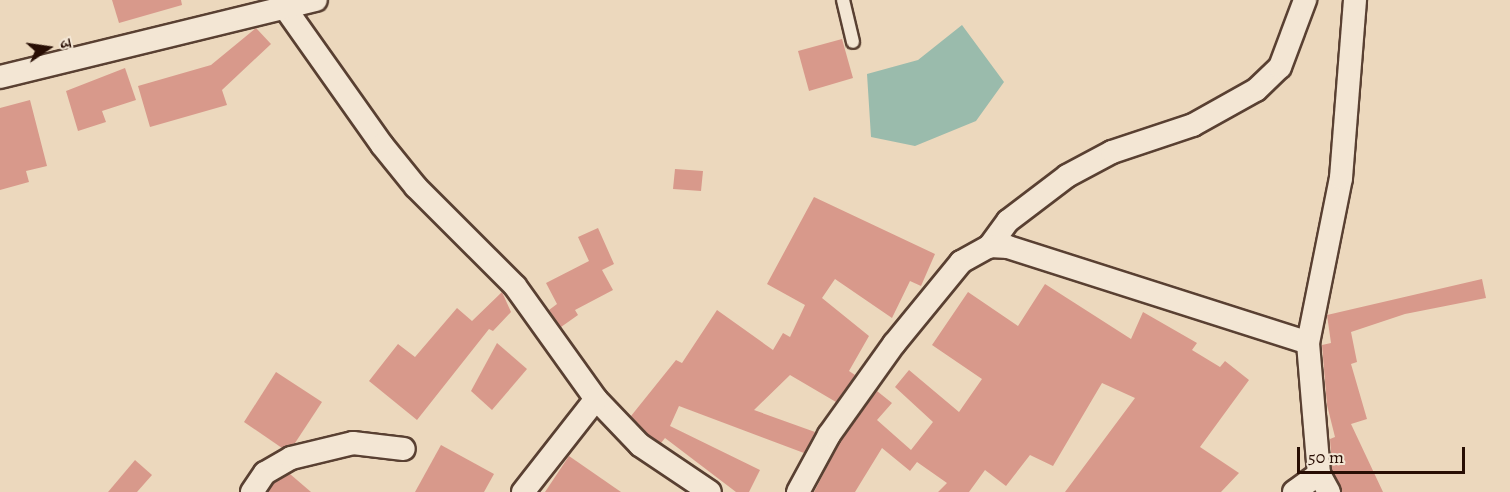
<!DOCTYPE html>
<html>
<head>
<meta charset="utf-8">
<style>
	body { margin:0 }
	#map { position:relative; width:1510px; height:492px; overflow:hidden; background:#ecd8bd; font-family:Alegreya,"Noto Serif Devanagari",serif }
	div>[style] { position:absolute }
	.water>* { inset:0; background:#9abbac }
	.building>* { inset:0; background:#d8998b }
	.roads { filter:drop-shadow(2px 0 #594032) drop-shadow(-2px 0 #594032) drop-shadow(0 2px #594032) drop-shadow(0 -2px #594032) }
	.lane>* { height:12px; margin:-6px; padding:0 6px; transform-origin:6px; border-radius:6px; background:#f3e6d4 }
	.street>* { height:22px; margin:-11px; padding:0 11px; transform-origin:11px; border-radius:11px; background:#f3e6d4 }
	span { translate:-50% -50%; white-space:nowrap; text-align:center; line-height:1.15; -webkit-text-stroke:5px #f3e6d4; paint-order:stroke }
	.north { position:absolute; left:18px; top:18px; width:60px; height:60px; -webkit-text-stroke:4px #f3e6d4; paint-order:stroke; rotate:77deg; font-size:16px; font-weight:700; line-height:24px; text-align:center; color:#280e04 }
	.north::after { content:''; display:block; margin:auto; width:21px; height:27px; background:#280e04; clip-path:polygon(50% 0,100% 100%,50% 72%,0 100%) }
	.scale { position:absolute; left:1297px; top:447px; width:168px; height:27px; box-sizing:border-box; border:3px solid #280e04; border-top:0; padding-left:8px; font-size:18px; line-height:21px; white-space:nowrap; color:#280e04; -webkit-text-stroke:4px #f3e6d4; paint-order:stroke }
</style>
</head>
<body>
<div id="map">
	<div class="water">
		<i style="clip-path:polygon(962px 25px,1004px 82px,976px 121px,915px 146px,871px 137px,867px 74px,918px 60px)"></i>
	</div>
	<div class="building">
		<i style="clip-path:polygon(112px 0,181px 0,182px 5px,119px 23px)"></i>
		<i style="clip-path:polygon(256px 28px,271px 44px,222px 90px,227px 105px,150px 127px,138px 86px,211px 65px)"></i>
		<i style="clip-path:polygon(842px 39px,853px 78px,809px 91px,798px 51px)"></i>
		<i style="clip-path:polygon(125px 68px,136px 100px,102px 111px,106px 122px,78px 131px,66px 91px)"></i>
		<i style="clip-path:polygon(30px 100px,47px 166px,26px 171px,29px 182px,0 190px,0 108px)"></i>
		<i style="clip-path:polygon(675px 169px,703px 171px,701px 191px,673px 189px)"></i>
		<i style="clip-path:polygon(814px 197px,935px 254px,921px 286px,910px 281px,892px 318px,835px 279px,822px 298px,869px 336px,849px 371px,855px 375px,836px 402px,790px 375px,754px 410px,815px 432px,804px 453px,679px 406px,670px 426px,760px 470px,749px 492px,736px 492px,665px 438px,661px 443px,649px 435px,631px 416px,676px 360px,682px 363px,717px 310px,773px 350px,783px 333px,790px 337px,805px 305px,767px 284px)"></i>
		<i style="clip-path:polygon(598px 228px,614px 264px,602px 270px,613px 290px,575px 310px,578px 315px,561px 327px,549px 310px,557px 304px,546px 283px,589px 261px,578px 237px)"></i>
		<i style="clip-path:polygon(1482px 279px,1486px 298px,1405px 314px,1351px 332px,1357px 362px,1351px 364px,1367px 419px,1351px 424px,1383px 492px,1342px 492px,1332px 470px,1330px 439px,1335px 437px,1327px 405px,1322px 345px,1331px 343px,1327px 315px)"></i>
		<i style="clip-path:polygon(1045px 284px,1131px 339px,1143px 312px,1197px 343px,1192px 350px,1220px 367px,1225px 361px,1249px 380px,1200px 447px,1239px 473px,1221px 492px,1065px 492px,1135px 398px,1102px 383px,1053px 466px,1030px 455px,1006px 486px,985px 470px,969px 492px,938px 492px,947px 483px,917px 462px,910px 471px,882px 448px,855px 492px,814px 492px,840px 442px,877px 391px,892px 403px,877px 420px,911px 450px,933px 422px,895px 387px,909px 370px,959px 412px,982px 379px,932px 345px,968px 292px,1018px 326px)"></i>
		<i style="clip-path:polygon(502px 292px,511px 312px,493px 331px,489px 329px,417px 420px,369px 381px,398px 344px,415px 357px,457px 308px,472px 321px)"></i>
		<i style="clip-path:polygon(497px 343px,527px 369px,492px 410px,471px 391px)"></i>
		<i style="clip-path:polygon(276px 372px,322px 402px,295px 443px,282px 448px,244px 422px)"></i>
		<i style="clip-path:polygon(441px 445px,494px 474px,484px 492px,415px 492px)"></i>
		<i style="clip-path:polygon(569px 456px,621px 492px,545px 492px)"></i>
		<i style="clip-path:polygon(135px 460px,152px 475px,137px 492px,108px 492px)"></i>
		<i style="clip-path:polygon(290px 474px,311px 492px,268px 492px,274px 483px)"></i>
	</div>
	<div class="roads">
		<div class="lane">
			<i style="left:843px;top:0;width:43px;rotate:76.6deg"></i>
		</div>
		<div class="street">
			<i style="left:285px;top:8px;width:168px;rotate:54.7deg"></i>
			<i style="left:382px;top:145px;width:54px;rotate:51deg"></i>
			<i style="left:416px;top:187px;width:140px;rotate:45deg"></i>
			<i style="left:515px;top:286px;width:139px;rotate:54.4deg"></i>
			<i style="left:596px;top:399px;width:64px;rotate:46.3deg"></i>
			<i style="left:640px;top:445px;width:84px;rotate:33.9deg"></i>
			<i style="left:0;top:77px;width:325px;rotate:-13.7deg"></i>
			<i style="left:989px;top:247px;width:32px;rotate:-54deg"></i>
			<i style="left:1008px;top:221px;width:74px;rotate:-37.3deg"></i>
			<i style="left:1067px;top:176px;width:51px;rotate:-28.1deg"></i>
			<i style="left:1112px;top:152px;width:85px;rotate:-18.4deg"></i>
			<i style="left:1193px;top:125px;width:72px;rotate:-29.1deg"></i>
			<i style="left:1256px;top:90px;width:33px;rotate:-44deg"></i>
			<i style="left:1280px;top:67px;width:72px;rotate:-69.5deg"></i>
			<i style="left:252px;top:492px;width:23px;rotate:-56deg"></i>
			<i style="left:265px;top:473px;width:30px;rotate:-30deg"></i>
			<i style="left:291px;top:458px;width:64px;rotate:-13.6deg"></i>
			<i style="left:353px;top:443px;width:51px;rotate:6.7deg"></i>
			<i style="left:523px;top:492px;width:118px;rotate:-51.9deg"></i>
			<i style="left:798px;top:492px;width:65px;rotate:-61.5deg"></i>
			<i style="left:829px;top:435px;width:112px;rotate:-54.5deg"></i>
			<i style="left:894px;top:344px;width:106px;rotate:-50.7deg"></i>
			<i style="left:961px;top:262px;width:33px;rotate:-29deg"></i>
			<i style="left:990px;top:246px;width:18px;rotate:3deg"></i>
			<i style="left:1008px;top:247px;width:315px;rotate:17.7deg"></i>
			<i style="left:1294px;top:492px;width:31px;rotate:-36deg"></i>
			<i style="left:1329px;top:492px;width:21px;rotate:-119deg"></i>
			<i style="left:1319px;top:474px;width:131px;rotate:-94.8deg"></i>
			<i style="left:1308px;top:343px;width:168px;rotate:-78.7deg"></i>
			<i style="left:1341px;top:178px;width:179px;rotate:-85.5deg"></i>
		</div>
	</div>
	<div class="north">उ</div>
	<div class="scale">50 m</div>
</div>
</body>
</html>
